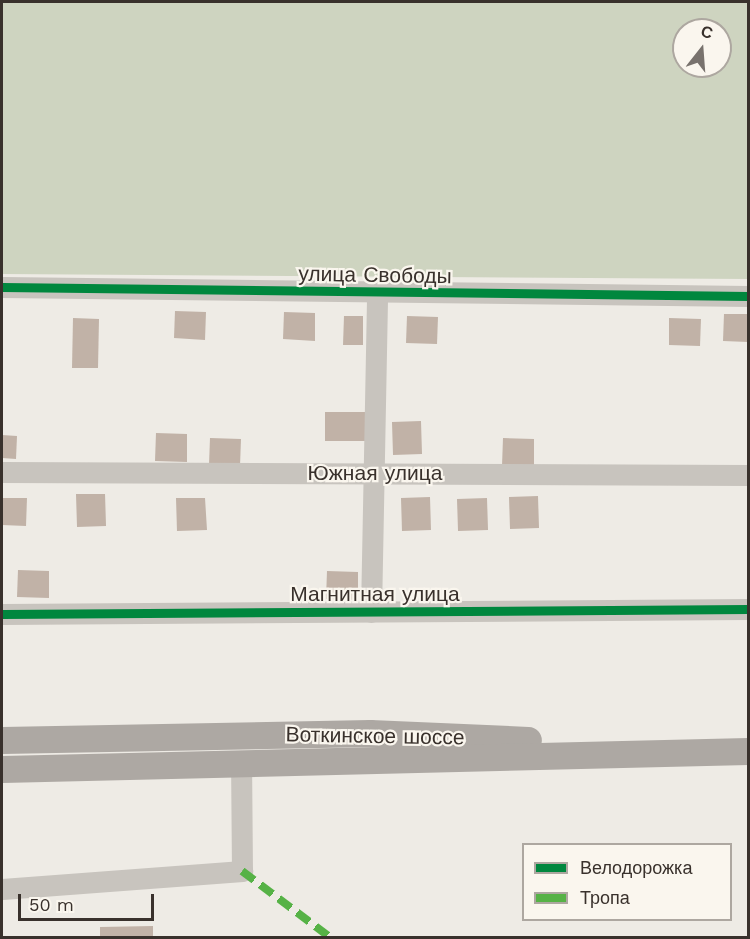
<!DOCTYPE html>
<html>
<head>
<meta charset="utf-8">
<style>
	body { margin:0 }
	#map { position:relative; width:750px; height:939px; overflow:hidden; background:#eeebe5; font-family:"Work Sans",sans-serif }
	div>[style] { position:absolute }
	.green>* { inset:0; background:#ced4c0 }
	.building>* { inset:0; background:#c1b2a7 }
	.minor>* { height:21px; margin:-10.5px; padding:0 10.5px; transform-origin:10.5px; border-radius:10.5px; background:#c8c4be }
	.major>* { height:27px; margin:-13.5px; padding:0 13.5px; transform-origin:13.5px; border-radius:13.5px; background:#ada8a3 }
	.quiet>* { height:8px; margin-top:-4px; transform-origin:0; background:repeating-linear-gradient(90deg,#56b246 0 15px,transparent 0 23px) }
	.cycleway>* { height:9px; margin:-4.5px; padding:0 4.5px; transform-origin:4.5px; border-radius:4.5px; background:#00873e }
	span { translate:-50% -50%; white-space:nowrap; text-align:center; line-height:1.15; -webkit-text-stroke:4.5px #faf6ee; paint-order:stroke }
	.street-label { font-size:21px; color:#39312c }
	.frame { position:absolute; inset:0; border:3px solid #39312c; pointer-events:none }
	.legend { position:absolute; left:522px; top:843px; width:210px; height:78px; box-sizing:border-box; background:#faf6ee; border:2px solid #ada7a0; margin:0; padding:8px 10px; list-style:none; font-size:18px; color:#39312c }
	.legend li { display:flex; align-items:center; gap:12px; height:30px }
	.legend b { width:30px; border:2px solid #ada7a0 }
	.north { position:absolute; left:672px; top:18px; width:60px; height:60px; box-sizing:border-box; background:#faf6ee; border:2px solid #ada7a0; border-radius:50%; rotate:17deg; font-size:16px; font-weight:700; line-height:24px; text-align:center; color:#39312c }
	.north::after { content:''; display:block; margin:auto; width:21px; height:27px; background:#78726d; clip-path:polygon(50% 0,100% 100%,50% 72%,0 100%) }
	.scale { position:absolute; left:18px; top:894px; width:136px; height:27px; box-sizing:border-box; border:3px solid #39312c; border-top:0; padding-left:8px; font-size:18px; line-height:21px; white-space:nowrap; color:#39312c; -webkit-text-stroke:4px #faf6ee; paint-order:stroke }
</style>
</head>
<body>
<div id="map">
	<div class="green">
		<i style="clip-path:polygon(evenodd,2px 2px,748px 2px,748px 279px,2px 274px,2px 2px,684px 30px,720px 30px,720px 66px,684px 66px,684px 30px)"></i>
	</div>
	<div class="building">
		<i style="clip-path:polygon(175px 311px,206px 312px,205px 340px,174px 338px)"></i>
		<i style="clip-path:polygon(284px 312px,315px 313px,315px 341px,283px 339px)"></i>
		<i style="clip-path:polygon(724px 314px,748px 314px,748px 342px,723px 341px)"></i>
		<i style="clip-path:polygon(344px 316px,363px 316px,363px 345px,343px 345px)"></i>
		<i style="clip-path:polygon(407px 316px,438px 317px,437px 344px,406px 343px)"></i>
		<i style="clip-path:polygon(73px 318px,99px 319px,98px 368px,72px 368px)"></i>
		<i style="clip-path:polygon(669px 318px,701px 319px,700px 346px,669px 345px)"></i>
		<i style="clip-path:polygon(325px 412px,368px 412px,368px 441px,325px 441px)"></i>
		<i style="clip-path:polygon(421px 421px,422px 454px,393px 455px,392px 422px)"></i>
		<i style="clip-path:polygon(156px 433px,187px 434px,187px 462px,155px 461px)"></i>
		<i style="clip-path:polygon(2px 435px,17px 436px,16px 459px,2px 458px)"></i>
		<i style="clip-path:polygon(210px 438px,241px 439px,240px 466px,209px 465px)"></i>
		<i style="clip-path:polygon(503px 438px,534px 439px,534px 467px,502px 466px)"></i>
		<i style="clip-path:polygon(76px 494px,105px 494px,106px 526px,77px 527px)"></i>
		<i style="clip-path:polygon(538px 496px,539px 528px,510px 529px,509px 497px)"></i>
		<i style="clip-path:polygon(430px 497px,431px 530px,402px 531px,401px 498px)"></i>
		<i style="clip-path:polygon(2px 498px,27px 498px,26px 526px,2px 525px)"></i>
		<i style="clip-path:polygon(176px 498px,205px 498px,207px 530px,177px 531px)"></i>
		<i style="clip-path:polygon(487px 498px,488px 530px,458px 531px,457px 499px)"></i>
		<i style="clip-path:polygon(18px 570px,49px 571px,49px 598px,17px 597px)"></i>
		<i style="clip-path:polygon(327px 571px,358px 572px,358px 600px,326px 599px)"></i>
		<i style="clip-path:polygon(153px 926px,153px 938px,100px 938px,100px 927px)"></i>
	</div>
	<div class="minor">
		<i style="left:2px;top:287px;width:746px;rotate:0.69deg"></i>
		<i style="left:2px;top:472px;width:746px;rotate:0.23deg"></i>
		<i style="left:371px;top:612px;width:318px;rotate:-88.9deg"></i>
		<i style="left:2px;top:614px;width:746px;rotate:-0.38deg"></i>
		<i style="left:2px;top:889px;width:241px;rotate:-4.3deg"></i>
		<i style="left:242px;top:871px;width:107px;rotate:-90.5deg"></i>
	</div>
	<div class="major">
		<i style="left:2px;top:740px;width:368px;rotate:-1.1deg"></i>
		<i style="left:370px;top:733px;width:158px;rotate:2.5deg"></i>
		<i style="left:2px;top:769px;width:746px;rotate:-1.38deg"></i>
	</div>
	<div class="quiet">
		<i style="left:242px;top:871px;width:111px;rotate:37deg"></i>
	</div>
	<div class="cycleway">
		<i style="left:2px;top:287px;width:746px;rotate:0.69deg"></i>
		<i style="left:2px;top:614px;width:746px;rotate:-0.38deg"></i>
	</div>
	<div class="street-label">
		<span style="left:375px;top:275px;rotate:1deg">улица Свободы</span>
		<span style="left:375px;top:473px">Южная улица</span>
		<span style="left:375px;top:594px">Магнитная улица</span>
		<span style="left:375px;top:736px;rotate:1deg">Воткинское шоссе</span>
	</div>
	<div class="frame"></div>
	<ul class="legend">
	<li><b style="height:8px;background:#00873e"></b>Велодорожка</li>
	<li><b style="height:8px;background:#56b246"></b>Тропа</li>
	</ul>
	<div class="north">С</div>
	<div class="scale">50 m</div>
</div>
</body>
</html>
